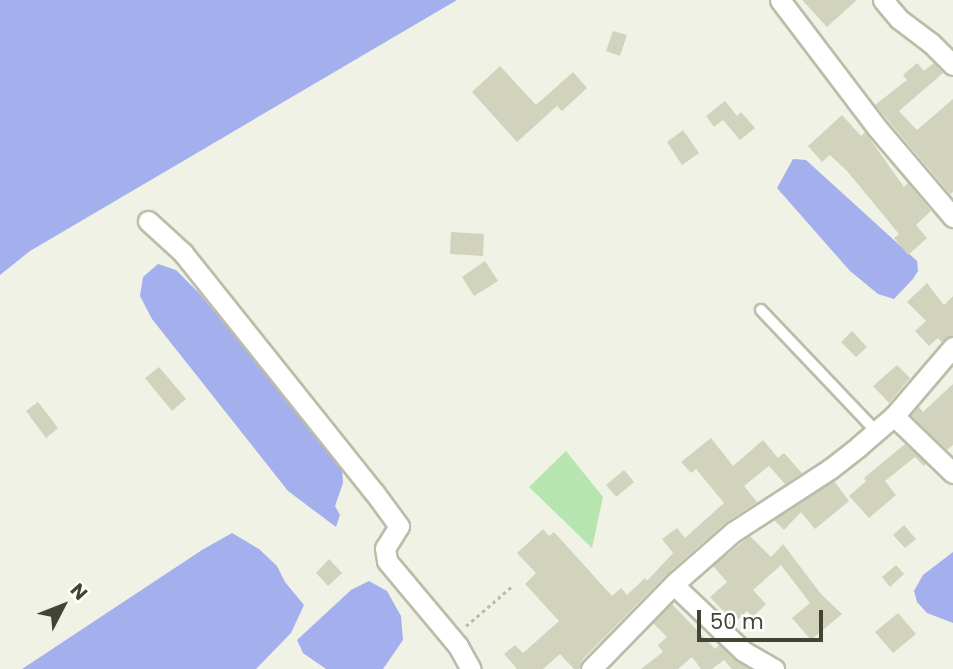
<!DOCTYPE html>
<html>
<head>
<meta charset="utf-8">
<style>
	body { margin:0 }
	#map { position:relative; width:953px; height:669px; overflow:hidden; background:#f0f2e6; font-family:Poppins,sans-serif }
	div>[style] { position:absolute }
	.green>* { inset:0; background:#b6e5b0 }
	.water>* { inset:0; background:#a4afed }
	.building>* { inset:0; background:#d2d3bc }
	.path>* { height:2.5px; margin-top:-1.25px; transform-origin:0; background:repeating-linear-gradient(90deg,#bbbe9b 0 3.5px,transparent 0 7px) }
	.roads { filter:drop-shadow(2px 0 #bbbda9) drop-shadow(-2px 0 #bbbda9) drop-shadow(0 2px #bbbda9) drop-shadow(0 -2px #bbbda9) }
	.service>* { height:10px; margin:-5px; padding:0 5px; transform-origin:5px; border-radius:5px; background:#fff }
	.minor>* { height:19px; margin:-9.5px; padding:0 9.5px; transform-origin:9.5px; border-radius:9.5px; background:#fff }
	span { translate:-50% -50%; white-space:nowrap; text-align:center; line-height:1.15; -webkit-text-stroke:6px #fff; paint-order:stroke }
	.north { position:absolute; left:28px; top:571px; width:70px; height:70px; -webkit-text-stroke:5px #fff; paint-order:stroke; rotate:48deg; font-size:19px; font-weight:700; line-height:28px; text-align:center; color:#444435 }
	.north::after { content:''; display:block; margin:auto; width:24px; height:32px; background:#444435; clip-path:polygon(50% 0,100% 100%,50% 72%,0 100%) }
	.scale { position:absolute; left:697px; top:610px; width:126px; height:32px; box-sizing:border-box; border:4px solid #444435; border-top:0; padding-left:9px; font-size:21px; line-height:24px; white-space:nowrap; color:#444435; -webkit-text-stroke:5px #fff; paint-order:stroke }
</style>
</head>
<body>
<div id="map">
	<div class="green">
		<i style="clip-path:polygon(566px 451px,603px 497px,592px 548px,529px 487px)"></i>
	</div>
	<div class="water">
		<i style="clip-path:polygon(0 0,457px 0,30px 251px,0 275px)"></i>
		<i style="clip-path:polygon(793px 159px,806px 160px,917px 261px,918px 271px,913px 279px,894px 299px,878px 294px,850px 271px,777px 188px)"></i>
		<i style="clip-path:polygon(158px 264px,176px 270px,199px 293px,342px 467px,343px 483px,335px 506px,340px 515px,336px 527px,288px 491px,152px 319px,140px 296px,143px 277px)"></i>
		<i style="clip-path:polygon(232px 533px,259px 549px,277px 566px,285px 582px,304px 605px,291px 633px,256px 669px,22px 669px,202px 550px)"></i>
		<i style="clip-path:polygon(953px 552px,953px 623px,927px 613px,917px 602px,914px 591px,923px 575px)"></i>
		<i style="clip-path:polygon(369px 581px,387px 591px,401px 616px,403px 640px,383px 669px,326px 669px,303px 653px,297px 640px,351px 590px)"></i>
	</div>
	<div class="building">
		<i style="clip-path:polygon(802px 0,857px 0,827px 27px)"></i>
		<i style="clip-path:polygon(613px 31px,627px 35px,620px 56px,606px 51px)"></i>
		<i style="clip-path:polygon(917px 63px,924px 71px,934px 63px,943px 73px,899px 111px,917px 130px,953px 99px,953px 192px,950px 194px,875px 105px,907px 80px,903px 75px)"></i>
		<i style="clip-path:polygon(500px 66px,536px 105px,573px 72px,587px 88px,562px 111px,557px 106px,517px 142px,472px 92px)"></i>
		<i style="clip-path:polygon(725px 101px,737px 116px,741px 112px,755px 128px,740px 140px,723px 120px,714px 127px,706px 116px)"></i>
		<i style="clip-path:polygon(842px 115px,861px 136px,865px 132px,904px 187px,908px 183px,931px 211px,916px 225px,927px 238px,908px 255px,894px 238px,899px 234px,847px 171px,830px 155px,822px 162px,808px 146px)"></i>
		<i style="clip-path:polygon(683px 130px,699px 153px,682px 165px,667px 142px)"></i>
		<i style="clip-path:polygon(451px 232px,484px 234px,483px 256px,450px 254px)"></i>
		<i style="clip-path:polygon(485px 261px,498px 281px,474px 296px,462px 277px)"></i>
		<i style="clip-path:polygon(927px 283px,944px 305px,953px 296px,953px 335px,941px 342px,938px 338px,929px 346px,915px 331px,926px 321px,907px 302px)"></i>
		<i style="clip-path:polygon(852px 331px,867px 347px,856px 357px,841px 342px)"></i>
		<i style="clip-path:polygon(897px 365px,910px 378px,889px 403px,873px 386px)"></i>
		<i style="clip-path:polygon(159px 367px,186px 399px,172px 411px,145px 378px)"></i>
		<i style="clip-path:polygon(953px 384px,953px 445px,947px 450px,911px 415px,918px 406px,923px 412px)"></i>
		<i style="clip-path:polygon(38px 402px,58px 428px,46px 438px,26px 411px)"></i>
		<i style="clip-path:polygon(711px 438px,733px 466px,763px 440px,778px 458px,784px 453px,802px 473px,785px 484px,769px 466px,744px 486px,757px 502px,725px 523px,668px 573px,582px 660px,579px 669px,574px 669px,560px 654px,543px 669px,517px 669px,504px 654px,515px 645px,523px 653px,559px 621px,525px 584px,536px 573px,517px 553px,543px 529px,549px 536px,554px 532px,612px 596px,621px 588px,627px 595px,645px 578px,647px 581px,673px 553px,662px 539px,677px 528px,685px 538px,724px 503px,696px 469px,691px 473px,681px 462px)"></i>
		<i style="clip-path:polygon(905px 444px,926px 464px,924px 466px,915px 457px,885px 481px,896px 495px,869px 518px,849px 496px,866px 481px,864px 478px)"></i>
		<i style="clip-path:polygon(624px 470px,634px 482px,616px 497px,606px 485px)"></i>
		<i style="clip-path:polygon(834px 481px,849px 501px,815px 529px,801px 512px,784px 530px,774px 520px)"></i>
		<i style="clip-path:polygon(904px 525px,916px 539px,905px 548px,893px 535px)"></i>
		<i style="clip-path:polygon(750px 536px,771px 557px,783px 544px,821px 594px,842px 614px,811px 640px,792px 618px,810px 603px,781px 565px,753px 590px,766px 604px,753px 617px,747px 611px,734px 623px,710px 597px,727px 582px,713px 566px)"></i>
		<i style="clip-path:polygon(329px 559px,342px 573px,328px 586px,316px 573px)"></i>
		<i style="clip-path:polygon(896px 565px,904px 574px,890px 587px,882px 577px)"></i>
		<i style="clip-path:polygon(672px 604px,715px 649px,719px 645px,750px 669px,732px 669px,724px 660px,712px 669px,701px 669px,692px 657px,678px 669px,641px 669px,663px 652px,658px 645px,667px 637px,653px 623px)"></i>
		<i style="clip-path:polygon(898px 613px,916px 634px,893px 653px,875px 632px)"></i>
	</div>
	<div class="path">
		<i style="left:466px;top:626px;width:60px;rotate:-40.9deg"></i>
	</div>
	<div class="roads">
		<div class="service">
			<i style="left:761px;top:310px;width:167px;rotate:46.5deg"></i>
		</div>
		<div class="minor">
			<i style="left:780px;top:0;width:162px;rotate:52.8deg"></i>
			<i style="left:878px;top:129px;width:116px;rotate:49.6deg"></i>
			<i style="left:883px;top:0;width:25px;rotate:50deg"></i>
			<i style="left:899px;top:19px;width:40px;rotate:37deg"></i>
			<i style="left:931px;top:43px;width:31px;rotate:45deg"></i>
			<i style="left:148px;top:221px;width:47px;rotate:42.4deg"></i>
			<i style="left:183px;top:253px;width:306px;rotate:51.4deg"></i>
			<i style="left:374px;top:492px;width:42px;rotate:53.7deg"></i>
			<i style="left:399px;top:526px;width:26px;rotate:122deg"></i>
			<i style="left:385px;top:548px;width:13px;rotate:81deg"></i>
			<i style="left:387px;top:561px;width:111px;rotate:50.1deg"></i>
			<i style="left:458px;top:646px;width:26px;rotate:61deg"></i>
			<i style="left:894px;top:416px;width:82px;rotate:44deg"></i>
			<i style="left:674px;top:585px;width:95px;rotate:43.7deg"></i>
			<i style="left:743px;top:651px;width:36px;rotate:30deg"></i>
			<i style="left:591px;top:669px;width:122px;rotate:-45.7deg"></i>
			<i style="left:676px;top:582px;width:76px;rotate:-41.3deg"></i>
			<i style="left:733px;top:532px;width:116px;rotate:-33deg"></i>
			<i style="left:830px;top:469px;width:37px;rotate:-38deg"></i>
			<i style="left:859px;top:446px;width:46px;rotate:-40.6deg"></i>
			<i style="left:894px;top:416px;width:91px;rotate:-49.5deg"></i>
		</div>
	</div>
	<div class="north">N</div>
	<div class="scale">50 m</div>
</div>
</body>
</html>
